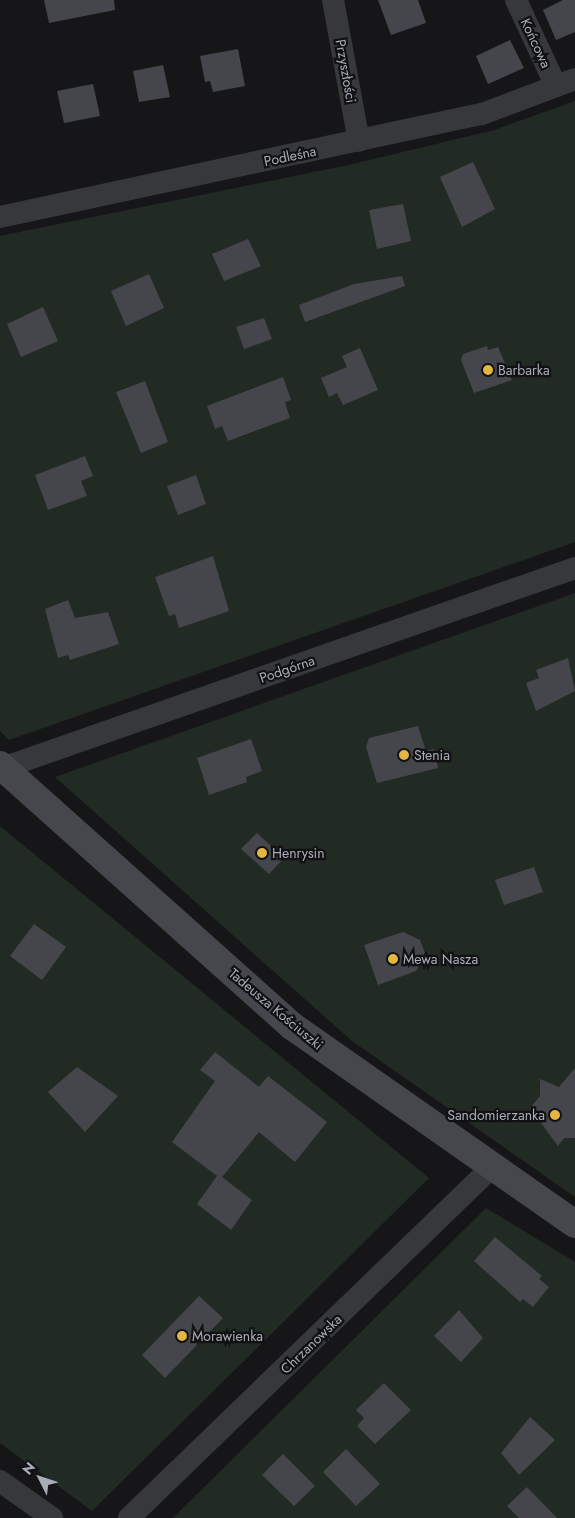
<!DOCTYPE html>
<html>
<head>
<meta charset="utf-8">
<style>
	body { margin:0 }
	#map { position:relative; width:575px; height:1518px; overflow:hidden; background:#161618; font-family:Jost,sans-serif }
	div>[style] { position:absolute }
	.green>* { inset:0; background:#222a24 }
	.building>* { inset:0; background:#45464b }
	.street>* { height:22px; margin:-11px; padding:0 11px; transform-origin:11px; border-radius:11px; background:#37383c }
	.secondary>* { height:28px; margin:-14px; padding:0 14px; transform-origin:14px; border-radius:14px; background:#46474c }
	.dots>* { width:14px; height:14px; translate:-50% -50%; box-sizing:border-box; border:2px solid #111113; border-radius:50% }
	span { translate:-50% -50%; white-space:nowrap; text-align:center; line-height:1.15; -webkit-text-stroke:4.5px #111113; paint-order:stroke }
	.street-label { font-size:14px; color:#a9adb7 }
	.poi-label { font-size:14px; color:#a9adb7 }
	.left { translate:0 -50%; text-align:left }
	.right { translate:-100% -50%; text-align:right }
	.north { position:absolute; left:15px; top:1453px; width:50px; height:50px; -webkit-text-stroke:4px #111113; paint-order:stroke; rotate:311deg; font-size:14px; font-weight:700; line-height:20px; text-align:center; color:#a9adb7 }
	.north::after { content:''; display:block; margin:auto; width:18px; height:22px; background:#a9adb7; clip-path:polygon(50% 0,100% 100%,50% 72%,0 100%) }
</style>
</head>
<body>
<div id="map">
	<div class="green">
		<i style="clip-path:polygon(575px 101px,575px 542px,9px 740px,0 731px,0 236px,353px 164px,494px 130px)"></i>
		<i style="clip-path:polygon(575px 593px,575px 1197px,352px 1041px,55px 777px)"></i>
		<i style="clip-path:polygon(0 826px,429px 1178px,92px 1511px,0 1443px)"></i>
		<i style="clip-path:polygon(486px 1208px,575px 1262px,575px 1518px,173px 1518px)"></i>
	</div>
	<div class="building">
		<i style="clip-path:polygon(44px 0,114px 0,115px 10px,49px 23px)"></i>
		<i style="clip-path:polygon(378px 0,418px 0,426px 23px,391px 35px)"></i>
		<i style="clip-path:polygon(563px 0,575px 0,575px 32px,556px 40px,543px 10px)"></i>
		<i style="clip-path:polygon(510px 40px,524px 68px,488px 84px,476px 56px)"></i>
		<i style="clip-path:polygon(238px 49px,245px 86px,213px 92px,210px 81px,205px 82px,200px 56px)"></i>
		<i style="clip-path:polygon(163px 65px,170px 97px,139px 102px,133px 71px)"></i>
		<i style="clip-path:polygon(93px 84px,100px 116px,64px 123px,57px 91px)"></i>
		<i style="clip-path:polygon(473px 162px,495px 209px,462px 227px,440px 177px)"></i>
		<i style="clip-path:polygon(403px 204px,411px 241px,377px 249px,369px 210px)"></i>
		<i style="clip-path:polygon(248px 239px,261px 266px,224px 281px,212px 254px)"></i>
		<i style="clip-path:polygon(149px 274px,164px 308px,126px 326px,111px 291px)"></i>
		<i style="clip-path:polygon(402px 276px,405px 286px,305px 322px,299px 305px,354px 284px)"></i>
		<i style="clip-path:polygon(43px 307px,58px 341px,21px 357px,7px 324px)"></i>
		<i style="clip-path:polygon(264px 318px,272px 339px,244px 349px,236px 327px)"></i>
		<i style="clip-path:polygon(487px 346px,488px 350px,498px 347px,512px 380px,474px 393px,461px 360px,463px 354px)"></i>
		<i style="clip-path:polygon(360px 348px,378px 390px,343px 405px,337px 393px,329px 397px,321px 378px,347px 367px,342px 356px)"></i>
		<i style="clip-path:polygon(283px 377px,291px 400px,285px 402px,290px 418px,228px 441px,222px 426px,215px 429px,207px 406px)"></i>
		<i style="clip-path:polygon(145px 381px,168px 442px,141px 453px,116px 392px)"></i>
		<i style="clip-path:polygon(85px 456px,93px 476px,81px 481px,87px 496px,48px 510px,35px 475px)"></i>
		<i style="clip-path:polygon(196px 475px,206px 504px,178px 515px,167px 486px)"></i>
		<i style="clip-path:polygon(213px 556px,229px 611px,179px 628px,175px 614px,169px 616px,155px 577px)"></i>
		<i style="clip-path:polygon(68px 600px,75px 618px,108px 612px,119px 644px,70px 660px,68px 655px,58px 658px,45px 609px)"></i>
		<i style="clip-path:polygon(568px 658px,575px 691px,536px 711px,526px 683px,539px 678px,536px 670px)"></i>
		<i style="clip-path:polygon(418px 726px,426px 751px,434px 749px,438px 768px,377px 783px,366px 747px,369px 738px)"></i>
		<i style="clip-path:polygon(251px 739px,262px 771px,246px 777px,247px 782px,209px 795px,197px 758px)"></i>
		<i style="clip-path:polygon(257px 833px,284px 858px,269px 874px,241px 849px)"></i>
		<i style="clip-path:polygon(534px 867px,543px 892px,504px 905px,495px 880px)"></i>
		<i style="clip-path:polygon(34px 924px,66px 947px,42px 980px,10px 956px)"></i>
		<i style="clip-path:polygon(403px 932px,420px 940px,425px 953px,416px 971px,378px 985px,364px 945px)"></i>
		<i style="clip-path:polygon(215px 1052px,259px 1087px,268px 1076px,327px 1122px,295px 1162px,259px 1132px,222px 1177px,252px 1200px,231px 1230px,197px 1204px,217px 1176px,172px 1142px,215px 1081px,200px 1070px)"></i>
		<i style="clip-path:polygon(77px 1067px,118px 1096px,85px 1132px,48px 1092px)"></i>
		<i style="clip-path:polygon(575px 1068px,575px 1138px,564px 1138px,558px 1146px,530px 1108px,540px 1096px,540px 1079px,559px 1087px)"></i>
		<i style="clip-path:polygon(495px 1237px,542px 1276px,539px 1279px,549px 1287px,533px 1307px,523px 1299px,520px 1302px,474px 1261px)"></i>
		<i style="clip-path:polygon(199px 1296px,223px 1318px,165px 1378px,142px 1355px)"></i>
		<i style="clip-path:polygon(459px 1310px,483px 1338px,461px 1362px,434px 1336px)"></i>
		<i style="clip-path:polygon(384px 1383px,411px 1410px,375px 1444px,357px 1426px,364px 1418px,356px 1410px)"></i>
		<i style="clip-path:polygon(530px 1417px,555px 1440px,519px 1475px,501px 1453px)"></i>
		<i style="clip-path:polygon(346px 1449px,380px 1484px,356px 1506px,323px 1472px)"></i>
		<i style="clip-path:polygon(283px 1454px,315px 1486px,294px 1506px,262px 1475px)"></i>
		<i style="clip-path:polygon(527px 1487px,557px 1518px,519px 1518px,507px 1506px)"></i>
	</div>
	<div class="street">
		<i style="left:333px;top:0;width:143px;rotate:79.6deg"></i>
		<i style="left:516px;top:0;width:95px;rotate:65.1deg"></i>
		<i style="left:0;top:217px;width:493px;rotate:-12.1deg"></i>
		<i style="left:482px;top:114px;width:99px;rotate:-20.6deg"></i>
		<i style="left:0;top:769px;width:609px;rotate:-19.27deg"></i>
		<i style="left:0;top:1481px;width:64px;rotate:35.4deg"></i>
		<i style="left:129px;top:1518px;width:504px;rotate:-44.03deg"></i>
	</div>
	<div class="secondary">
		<i style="left:0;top:765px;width:392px;rotate:41.8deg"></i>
		<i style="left:292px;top:1026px;width:345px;rotate:35deg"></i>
	</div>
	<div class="dots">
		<i style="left:488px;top:370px;background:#e3b643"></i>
		<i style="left:404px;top:755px;background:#e3b643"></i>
		<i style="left:262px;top:853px;background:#e3b643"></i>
		<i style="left:393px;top:959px;background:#e3b643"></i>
		<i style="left:555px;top:1115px;background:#e3b643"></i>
		<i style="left:182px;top:1336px;background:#e3b643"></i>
	</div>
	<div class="street-label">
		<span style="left:536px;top:43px;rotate:65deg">Końcowa</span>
		<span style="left:346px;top:71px;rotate:80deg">Przyszłości</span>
		<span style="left:290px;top:156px;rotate:-12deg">Podleśna</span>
		<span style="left:287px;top:669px;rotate:-19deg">Podgórna</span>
		<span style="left:276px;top:1009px;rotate:40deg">Tadeusza Kościuszki</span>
		<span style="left:311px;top:1344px;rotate:-44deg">Chrzanowska</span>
	</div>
	<div class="poi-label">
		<span class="left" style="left:498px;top:370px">Barbarka</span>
		<span class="left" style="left:414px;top:755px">Stenia</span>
		<span class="left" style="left:272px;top:853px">Henrysin</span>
		<span class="left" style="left:403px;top:959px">Mewa Nasza</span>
		<span class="right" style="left:545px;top:1115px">Sandomierzanka</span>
		<span class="left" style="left:192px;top:1336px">Morawienka</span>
	</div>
	<div class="north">N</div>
</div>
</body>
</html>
